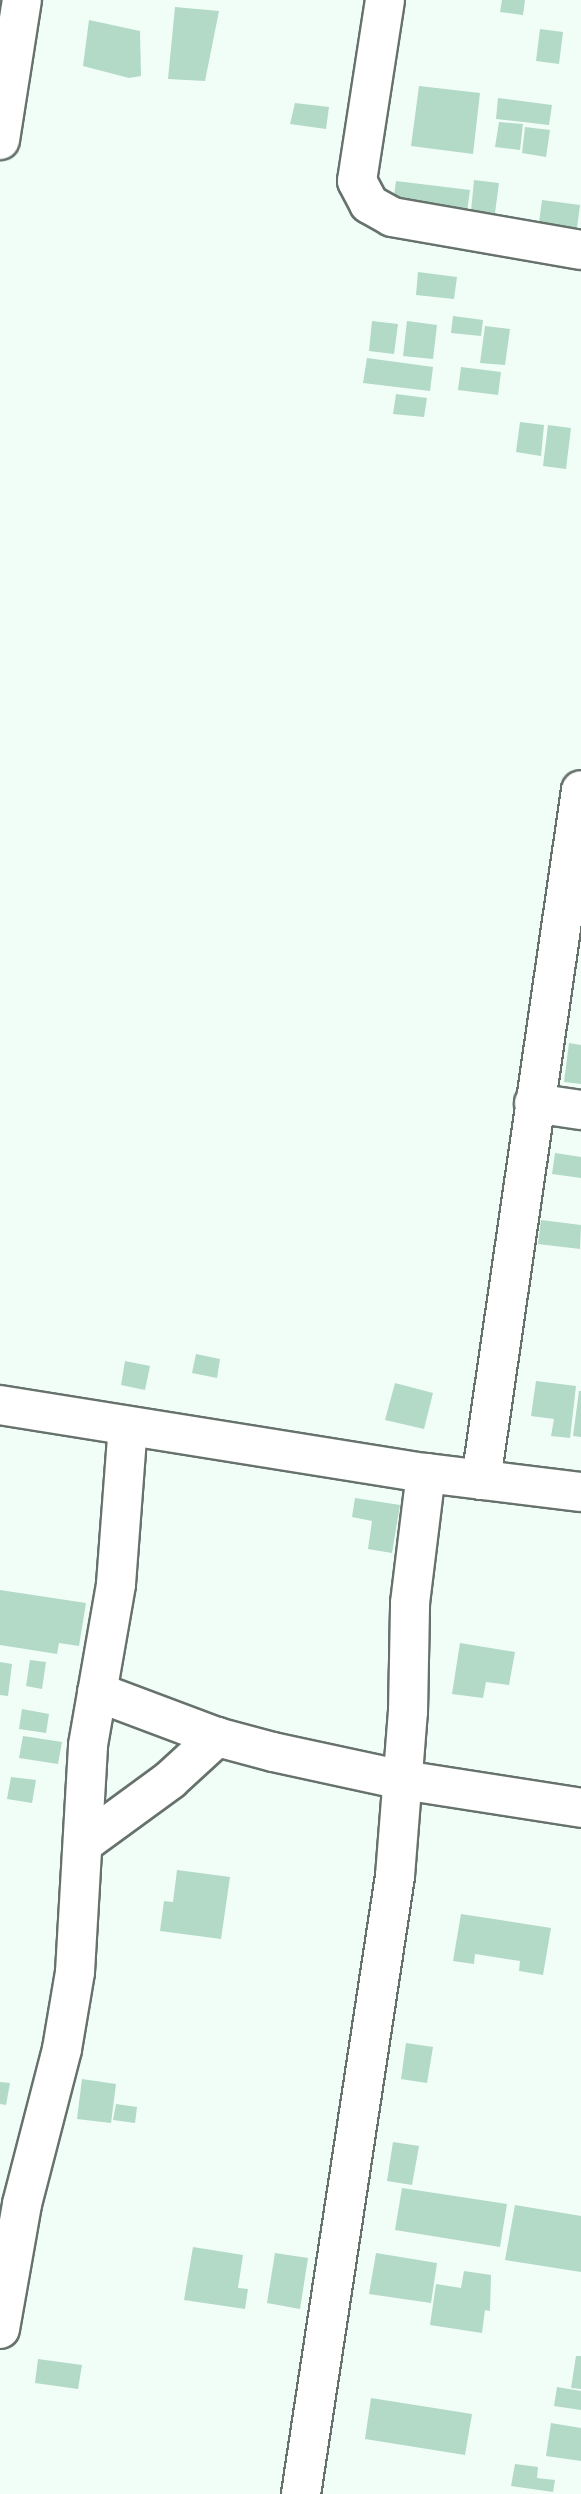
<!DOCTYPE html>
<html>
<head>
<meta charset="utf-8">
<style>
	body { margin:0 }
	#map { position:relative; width:581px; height:2494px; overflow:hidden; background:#f1fef8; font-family:"Nunito Sans",sans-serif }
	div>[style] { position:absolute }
	.building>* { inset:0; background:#b3d9c7 }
	.roads { filter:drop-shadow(2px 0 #67726d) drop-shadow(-2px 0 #67726d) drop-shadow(0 2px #67726d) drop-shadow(0 -2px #67726d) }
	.minor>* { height:38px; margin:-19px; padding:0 19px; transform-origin:19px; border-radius:19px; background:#fff }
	span { translate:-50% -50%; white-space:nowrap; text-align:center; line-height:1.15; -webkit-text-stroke:5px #fff; paint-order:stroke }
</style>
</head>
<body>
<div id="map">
	<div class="building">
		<i style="clip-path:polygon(502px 0,525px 0,523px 15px,500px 12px)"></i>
		<i style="clip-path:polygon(175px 7px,219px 11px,205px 81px,168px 79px)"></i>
		<i style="clip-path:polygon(89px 20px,140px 31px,141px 76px,129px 78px,83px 66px)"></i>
		<i style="clip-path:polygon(540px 29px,563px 32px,559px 64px,536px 61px)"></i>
		<i style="clip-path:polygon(419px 86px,480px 93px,473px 154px,411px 146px)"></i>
		<i style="clip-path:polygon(498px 98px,552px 105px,549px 125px,496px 119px)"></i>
		<i style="clip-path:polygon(295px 103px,329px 107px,326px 129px,290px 124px)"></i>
		<i style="clip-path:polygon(499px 122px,523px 124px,520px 150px,495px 147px)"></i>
		<i style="clip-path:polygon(525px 127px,550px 130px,546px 157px,522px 153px)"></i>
		<i style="clip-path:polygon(474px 180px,499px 183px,495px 213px,471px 211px)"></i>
		<i style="clip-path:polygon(396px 181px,470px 190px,467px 212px,393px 203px)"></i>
		<i style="clip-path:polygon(542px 200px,580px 205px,577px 228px,539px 223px)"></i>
		<i style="clip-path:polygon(418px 272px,457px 277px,454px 299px,416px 295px)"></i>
		<i style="clip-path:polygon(453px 316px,483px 320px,481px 336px,451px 333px)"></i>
		<i style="clip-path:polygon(372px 321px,398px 324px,394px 354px,369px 351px)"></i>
		<i style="clip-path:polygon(407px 321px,437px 325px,433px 359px,403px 356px)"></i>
		<i style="clip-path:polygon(485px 326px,510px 329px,505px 365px,480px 363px)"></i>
		<i style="clip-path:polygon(367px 358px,433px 367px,430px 391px,363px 383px)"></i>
		<i style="clip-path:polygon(461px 367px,501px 372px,498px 395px,458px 390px)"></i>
		<i style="clip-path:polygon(396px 394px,427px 398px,424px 417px,393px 414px)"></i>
		<i style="clip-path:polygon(520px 422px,544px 425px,541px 456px,516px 452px)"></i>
		<i style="clip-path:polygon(548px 425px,571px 428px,566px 469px,543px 466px)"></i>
		<i style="clip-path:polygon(569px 1043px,581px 1045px,581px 1084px,564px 1082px)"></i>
		<i style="clip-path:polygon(555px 1153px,581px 1157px,581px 1178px,552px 1174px)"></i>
		<i style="clip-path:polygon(541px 1220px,581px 1225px,580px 1249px,538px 1244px)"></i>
		<i style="clip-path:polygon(196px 1354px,220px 1359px,217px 1378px,192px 1373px)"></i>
		<i style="clip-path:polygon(125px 1361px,150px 1366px,145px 1390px,121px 1385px)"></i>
		<i style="clip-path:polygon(536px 1381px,576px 1386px,570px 1438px,551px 1436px,554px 1419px,531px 1416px)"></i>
		<i style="clip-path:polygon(395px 1383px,433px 1393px,424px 1429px,385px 1420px)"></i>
		<i style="clip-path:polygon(579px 1391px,581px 1391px,581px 1437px,573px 1436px)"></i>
		<i style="clip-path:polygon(355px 1498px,400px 1505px,392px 1553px,368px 1549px,372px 1521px,352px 1517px)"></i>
		<i style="clip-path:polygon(0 1590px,86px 1603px,79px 1646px,59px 1643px,57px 1654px,0 1645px)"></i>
		<i style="clip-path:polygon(460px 1643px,515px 1652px,509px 1685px,486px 1682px,483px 1698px,452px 1694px)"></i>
		<i style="clip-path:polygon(30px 1660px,46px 1662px,42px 1689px,26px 1686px)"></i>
		<i style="clip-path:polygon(0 1662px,12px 1664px,8px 1696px,0 1695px)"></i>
		<i style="clip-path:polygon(22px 1709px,49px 1714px,46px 1733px,19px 1729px)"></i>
		<i style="clip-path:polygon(23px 1736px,62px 1742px,58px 1764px,19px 1758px)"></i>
		<i style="clip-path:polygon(11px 1777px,36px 1780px,32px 1803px,7px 1799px)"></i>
		<i style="clip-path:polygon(177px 1870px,230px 1877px,221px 1939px,160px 1931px,164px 1901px,173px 1902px)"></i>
		<i style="clip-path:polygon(461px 1914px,551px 1928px,543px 1975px,519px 1971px,520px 1961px,475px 1954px,474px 1964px,453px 1961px)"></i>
		<i style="clip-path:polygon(406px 2043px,433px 2047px,427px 2083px,401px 2079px)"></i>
		<i style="clip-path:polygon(82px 2079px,116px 2084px,111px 2123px,77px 2119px)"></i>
		<i style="clip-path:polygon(0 2082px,10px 2083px,6px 2105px,0 2104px)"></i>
		<i style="clip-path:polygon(116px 2104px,137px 2107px,135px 2123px,113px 2120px)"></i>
		<i style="clip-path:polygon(393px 2142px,419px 2146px,412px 2185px,387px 2181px)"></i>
		<i style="clip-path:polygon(402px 2188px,507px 2204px,500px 2247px,395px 2230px)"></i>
		<i style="clip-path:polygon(515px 2205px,581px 2216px,581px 2272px,505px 2260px)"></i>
		<i style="clip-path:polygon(193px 2247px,243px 2255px,238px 2288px,248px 2289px,245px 2309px,184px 2300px)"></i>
		<i style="clip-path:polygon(275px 2253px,308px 2258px,300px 2309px,267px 2303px)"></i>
		<i style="clip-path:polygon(376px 2253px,437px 2263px,431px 2303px,369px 2294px)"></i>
		<i style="clip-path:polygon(464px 2271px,491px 2275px,490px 2311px,485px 2310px,482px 2333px,430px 2325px,436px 2284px,461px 2288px)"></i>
		<i style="clip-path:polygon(576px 2356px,581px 2356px,581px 2389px,571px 2388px)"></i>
		<i style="clip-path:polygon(38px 2359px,82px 2365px,78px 2389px,35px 2383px)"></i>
		<i style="clip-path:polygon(557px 2387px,581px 2391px,581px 2410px,554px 2406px)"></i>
		<i style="clip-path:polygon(371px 2398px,472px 2414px,465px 2455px,365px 2439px)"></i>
		<i style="clip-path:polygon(551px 2423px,581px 2428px,581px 2461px,546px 2456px)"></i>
		<i style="clip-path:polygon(515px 2464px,538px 2467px,537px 2478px,555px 2480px,553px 2492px,511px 2486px)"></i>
	</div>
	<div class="roads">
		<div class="minor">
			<i style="left:385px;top:0;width:183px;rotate:98.8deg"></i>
			<i style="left:357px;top:181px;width:26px;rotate:62deg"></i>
			<i style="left:369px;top:204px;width:26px;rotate:29deg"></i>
			<i style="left:392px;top:217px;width:192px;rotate:9.9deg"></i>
			<i style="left:0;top:140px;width:142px;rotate:-81.1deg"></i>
			<i style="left:534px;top:1103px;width:48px;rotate:8.5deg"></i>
			<i style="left:0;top:1405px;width:431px;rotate:9.1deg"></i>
			<i style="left:426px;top:1473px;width:156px;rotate:7deg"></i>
			<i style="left:481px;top:1480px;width:697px;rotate:-81.75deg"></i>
			<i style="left:97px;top:1692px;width:128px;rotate:20.6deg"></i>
			<i style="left:217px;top:1737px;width:58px;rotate:15deg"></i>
			<i style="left:273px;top:1752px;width:133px;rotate:12.2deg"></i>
			<i style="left:403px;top:1780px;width:180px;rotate:8.9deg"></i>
			<i style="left:84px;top:1843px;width:107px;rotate:-36.2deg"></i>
			<i style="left:170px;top:1780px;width:64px;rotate:-42.5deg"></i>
			<i style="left:0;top:2329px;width:127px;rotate:-80deg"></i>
			<i style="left:22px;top:2204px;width:160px;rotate:-75.5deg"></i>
			<i style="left:62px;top:2049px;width:78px;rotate:-80.4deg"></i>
			<i style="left:75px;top:1972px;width:227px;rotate:-86.7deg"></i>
			<i style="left:88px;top:1745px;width:163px;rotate:-80.1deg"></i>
			<i style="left:116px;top:1584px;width:158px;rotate:-85.7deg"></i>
			<i style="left:301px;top:2494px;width:625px;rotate:-81.35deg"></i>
			<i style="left:395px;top:1876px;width:165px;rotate:-85.5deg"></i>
			<i style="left:408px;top:1712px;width:109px;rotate:-88.9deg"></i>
			<i style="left:410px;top:1603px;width:131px;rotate:-83deg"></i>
		</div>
	</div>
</div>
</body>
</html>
